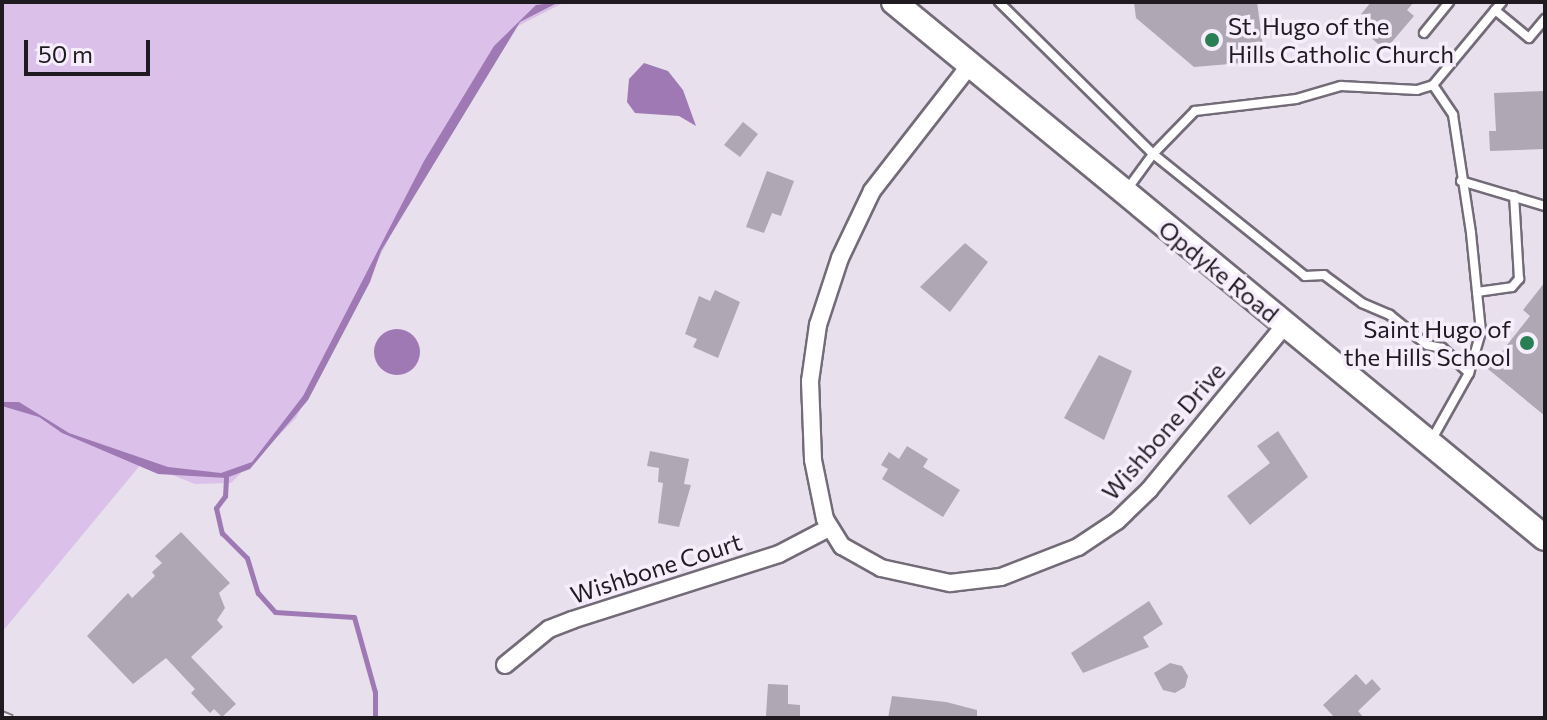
<!DOCTYPE html>
<html>
<head>
<meta charset="utf-8">
<style>
	body { margin:0 }
	#map { position:relative; width:1547px; height:720px; overflow:hidden; background:#e9e0ee; font-family:Commissioner,sans-serif }
	div>[style] { position:absolute }
	.green>* { inset:0; background:#dbc1ea }
	.water>* { inset:0; background:#9f79b4 }
	.round { border-radius:50% }
	.stream>* { height:5px; margin:-2.5px; padding:0 2.5px; transform-origin:2.5px; border-radius:2.5px; background:#9f79b4 }
	.building>* { inset:0; background:#afa7b4 }
	.roads { filter:drop-shadow(2px 0 #736b77) drop-shadow(-2px 0 #736b77) drop-shadow(0 2px #736b77) drop-shadow(0 -2px #736b77) }
	.service>* { height:8px; margin:-4px; padding:0 4px; transform-origin:4px; border-radius:4px; background:#fff }
	.minor>* { height:16px; margin:-8px; padding:0 8px; transform-origin:8px; border-radius:8px; background:#fff }
	.secondary>* { height:24px; margin:-12px; padding:0 12px; transform-origin:12px; border-radius:12px; background:#fff }
	.rail>* { height:8px; margin-top:-4px; transform-origin:0; background:repeating-linear-gradient(90deg,#f6eefc 0 15px,#827c85 0 30px); box-sizing:border-box; border-block:2px solid #827c85 }
	.dots>* { width:22px; height:22px; translate:-50% -50%; box-sizing:border-box; border:4px solid #f6eefc; border-radius:50% }
	span { translate:-50% -50%; white-space:nowrap; text-align:center; line-height:1.15; -webkit-text-stroke:7px #f6eefc; paint-order:stroke }
	.poi-label { font-size:24px; color:#1f1b20 }
	.left { translate:0 -50%; text-align:left }
	.right { translate:-100% -50%; text-align:right }
	.street-label { font-size:24px; color:#1f1b20 }
	.frame { position:absolute; inset:0; border:4px solid #1f1b20; pointer-events:none }
	.scale { position:absolute; left:24px; top:40px; width:126px; height:36px; box-sizing:border-box; border:4px solid #1f1b20; border-top:0; padding-left:10px; font-size:24px; line-height:28px; white-space:nowrap; color:#1f1b20; -webkit-text-stroke:6px #f6eefc; paint-order:stroke }
</style>
</head>
<body>
<div id="map">
	<div class="green">
		<i style="clip-path:polygon(2px 2px,565px 2px,518px 26px,397px 223px,296px 418px,231px 483px,195px 484px,142px 463px,2px 632px)"></i>
	</div>
	<div class="water">
		<i style="clip-path:polygon(559px 2px,520px 22px,381px 251px,370px 282px,308px 400px,250px 469px,226px 478px,158px 474px,62px 433px,39px 417px,2px 406px,2px 402px,19px 402px,69px 433px,168px 467px,221px 473px,252px 462px,303px 396px,424px 161px,494px 46px,536px 5px)"></i>
		<i style="clip-path:polygon(644px 63px,668px 71px,683px 90px,696px 126px,679px 116px,635px 113px,627px 102px,629px 79px)"></i>
		<i class="round" style="left:374px;top:329px;width:46px;height:46px"></i>
	</div>
	<div class="stream">
		<i style="left:226px;top:478px;width:18px;rotate:93deg"></i>
		<i style="left:225px;top:496px;width:15px;rotate:127deg"></i>
		<i style="left:216px;top:508px;width:26px;rotate:77deg"></i>
		<i style="left:222px;top:533px;width:35px;rotate:45deg"></i>
		<i style="left:247px;top:558px;width:37px;rotate:73deg"></i>
		<i style="left:258px;top:593px;width:25px;rotate:48deg"></i>
		<i style="left:275px;top:612px;width:79px;rotate:3.6deg"></i>
		<i style="left:354px;top:617px;width:78px;rotate:74.4deg"></i>
		<i style="left:375px;top:692px;width:26px;rotate:90deg"></i>
	</div>
	<div class="building">
		<i style="clip-path:polygon(1134px 2px,1257px 2px,1265px 61px,1194px 67px,1136px 18px)"></i>
		<i style="clip-path:polygon(1371px 2px,1414px 2px,1407px 10px,1414px 16px,1385px 50px,1354px 23px)"></i>
		<i style="clip-path:polygon(1545px 91px,1545px 149px,1490px 151px,1489px 131px,1496px 131px,1494px 93px)"></i>
		<i style="clip-path:polygon(743px 122px,758px 134px,740px 157px,724px 145px)"></i>
		<i style="clip-path:polygon(767px 171px,794px 181px,781px 216px,772px 213px,764px 233px,746px 227px)"></i>
		<i style="clip-path:polygon(965px 243px,988px 262px,950px 312px,920px 287px)"></i>
		<i style="clip-path:polygon(1545px 282px,1545px 416px,1488px 369px,1530px 316px,1523px 310px)"></i>
		<i style="clip-path:polygon(715px 290px,740px 302px,718px 358px,693px 347px,697px 339px,685px 334px,699px 296px,710px 301px)"></i>
		<i style="clip-path:polygon(1099px 355px,1132px 371px,1104px 440px,1064px 418px)"></i>
		<i style="clip-path:polygon(1278px 431px,1308px 477px,1250px 525px,1227px 496px,1270px 463px,1257px 446px)"></i>
		<i style="clip-path:polygon(907px 446px,928px 459px,923px 467px,960px 490px,943px 517px,882px 479px,888px 469px,881px 465px,889px 452px,899px 459px)"></i>
		<i style="clip-path:polygon(650px 451px,689px 459px,684px 484px,691px 485px,679px 527px,658px 523px,663px 483px,658px 482px,659px 468px,647px 466px)"></i>
		<i style="clip-path:polygon(181px 532px,230px 583px,219px 593px,225px 608px,217px 620px,223px 627px,191px 657px,236px 704px,222px 717px,214px 709px,210px 713px,191px 693px,195px 689px,166px 658px,133px 684px,87px 636px,128px 593px,132px 598px,155px 576px,152px 572px,162px 563px,155px 556px)"></i>
		<i style="clip-path:polygon(1149px 601px,1163px 624px,1143px 637px,1149px 647px,1083px 673px,1071px 653px)"></i>
		<i style="clip-path:polygon(1170px 663px,1182px 666px,1188px 676px,1185px 687px,1175px 693px,1163px 690px,1154px 673px)"></i>
		<i style="clip-path:polygon(1356px 674px,1366px 685px,1372px 679px,1381px 689px,1358px 711px,1364px 718px,1335px 718px,1323px 705px)"></i>
		<i style="clip-path:polygon(768px 684px,788px 685px,788px 704px,800px 705px,800px 718px,766px 716px)"></i>
		<i style="clip-path:polygon(892px 696px,946px 702px,977px 710px,977px 718px,888px 718px)"></i>
	</div>
	<div class="roads">
		<div class="service">
			<i style="left:999px;top:2px;width:216px;rotate:44.6deg"></i>
			<i style="left:1153px;top:154px;width:46px;rotate:126.1deg"></i>
			<i style="left:1495px;top:10px;width:44px;rotate:39.5deg"></i>
			<i style="left:1529px;top:38px;width:25px;rotate:-50deg"></i>
			<i style="left:1424px;top:33px;width:40px;rotate:-51deg"></i>
			<i style="left:1433px;top:85px;width:36px;rotate:56deg"></i>
			<i style="left:1453px;top:115px;width:119px;rotate:81.3deg"></i>
			<i style="left:1471px;top:233px;width:100px;rotate:84.2deg"></i>
			<i style="left:1481px;top:332px;width:43px;rotate:106.3deg"></i>
			<i style="left:1461px;top:181px;width:88px;rotate:16.6deg"></i>
			<i style="left:1477px;top:292px;width:35px;rotate:-8deg"></i>
			<i style="left:1512px;top:287px;width:11px;rotate:-49deg"></i>
			<i style="left:1519px;top:279px;width:83px;rotate:-93.4deg"></i>
			<i style="left:1432px;top:439px;width:76px;rotate:-60.7deg"></i>
			<i style="left:1469px;top:373px;width:37px;rotate:-137deg"></i>
			<i style="left:1442px;top:348px;width:15px;rotate:-169deg"></i>
			<i style="left:1427px;top:345px;width:48px;rotate:-141deg"></i>
			<i style="left:1390px;top:315px;width:30px;rotate:-157deg"></i>
			<i style="left:1362px;top:303px;width:47px;rotate:-143.6deg"></i>
			<i style="left:1324px;top:275px;width:19px;rotate:177deg"></i>
			<i style="left:1305px;top:276px;width:195px;rotate:-141.2deg"></i>
			<i style="left:1153px;top:154px;width:60px;rotate:-45.7deg"></i>
			<i style="left:1195px;top:111px;width:102px;rotate:-6.8deg"></i>
			<i style="left:1296px;top:99px;width:47px;rotate:-16.1deg"></i>
			<i style="left:1341px;top:86px;width:76px;rotate:3deg"></i>
			<i style="left:1417px;top:90px;width:17px;rotate:-17deg"></i>
			<i style="left:1433px;top:85px;width:108px;rotate:-50.3deg"></i>
		</div>
		<div class="minor">
			<i style="left:970px;top:65px;width:160px;rotate:127.9deg"></i>
			<i style="left:872px;top:191px;width:74px;rotate:115.5deg"></i>
			<i style="left:840px;top:258px;width:71px;rotate:108.2deg"></i>
			<i style="left:818px;top:325px;width:57px;rotate:98.1deg"></i>
			<i style="left:810px;top:381px;width:79px;rotate:87.8deg"></i>
			<i style="left:813px;top:460px;width:60px;rotate:78.5deg"></i>
			<i style="left:825px;top:519px;width:32px;rotate:58deg"></i>
			<i style="left:842px;top:546px;width:45px;rotate:29.4deg"></i>
			<i style="left:881px;top:568px;width:71px;rotate:12.3deg"></i>
			<i style="left:950px;top:583px;width:51px;rotate:-6.7deg"></i>
			<i style="left:1001px;top:577px;width:83px;rotate:-21.3deg"></i>
			<i style="left:1078px;top:547px;width:47px;rotate:-33.7deg"></i>
			<i style="left:1117px;top:521px;width:45px;rotate:-44.1deg"></i>
			<i style="left:1149px;top:490px;width:214px;rotate:-50.5deg"></i>
			<i style="left:505px;top:665px;width:57px;rotate:-39.3deg"></i>
			<i style="left:549px;top:629px;width:25px;rotate:-21deg"></i>
			<i style="left:572px;top:620px;width:217px;rotate:-17.7deg"></i>
			<i style="left:779px;top:554px;width:56px;rotate:-27.5deg"></i>
		</div>
		<div class="secondary">
			<i style="left:894px;top:2px;width:843px;rotate:39.47deg"></i>
		</div>
	</div>
	<div class="rail">
		<i style="left:2px;top:714px;width:11px;rotate:22deg"></i>
	</div>
	<div class="dots">
		<i style="left:1212px;top:40px;background:#287f54"></i>
		<i style="left:1527px;top:343px;background:#287f54"></i>
	</div>
	<div class="poi-label">
		<span class="left" style="left:1228px;top:40px">St. Hugo of the<br>Hills Catholic Church</span>
		<span class="right" style="left:1511px;top:343px">Saint Hugo of<br>the Hills School</span>
	</div>
	<div class="street-label">
		<span style="left:1219px;top:271px;rotate:39deg">Opdyke Road</span>
		<span style="left:1163px;top:431px;rotate:-49deg">Wishbone Drive</span>
		<span style="left:656px;top:568px;rotate:-18deg">Wishbone Court</span>
	</div>
	<div class="frame"></div>
	<div class="scale">50 m</div>
</div>
</body>
</html>
